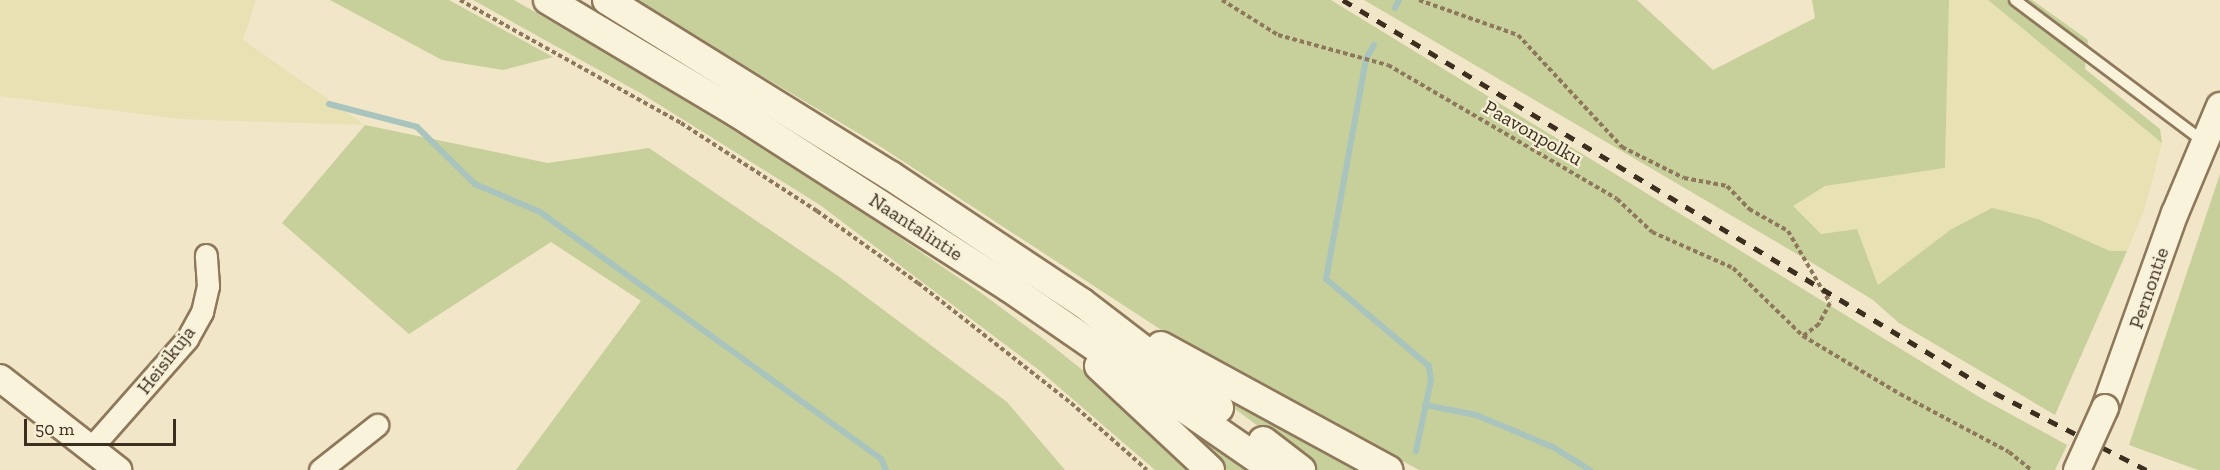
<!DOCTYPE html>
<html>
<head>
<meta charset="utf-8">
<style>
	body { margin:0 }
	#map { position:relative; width:2220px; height:470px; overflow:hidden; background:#f1e6c7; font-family:"Zilla Slab",serif }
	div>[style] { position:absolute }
	.farmland>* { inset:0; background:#e7e1b4 }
	.green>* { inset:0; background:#c7d09a }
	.stream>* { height:6px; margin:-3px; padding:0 3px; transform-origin:3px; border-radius:3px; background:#a8c4bd }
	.path>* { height:4px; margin-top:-2px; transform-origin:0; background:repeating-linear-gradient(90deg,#8e785b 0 4.5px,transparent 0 7.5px) }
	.roads { filter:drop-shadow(2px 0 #8e785b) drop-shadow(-2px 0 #8e785b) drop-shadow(0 2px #8e785b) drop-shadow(0 -2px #8e785b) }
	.service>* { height:10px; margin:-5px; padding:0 5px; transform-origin:5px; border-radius:5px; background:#faf3db }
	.minor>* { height:21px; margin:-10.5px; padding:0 10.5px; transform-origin:10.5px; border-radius:10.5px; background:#faf3db }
	.tertiary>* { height:26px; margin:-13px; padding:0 13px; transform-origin:13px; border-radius:13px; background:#faf3db }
	.secondary>* { height:28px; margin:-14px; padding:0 14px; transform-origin:14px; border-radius:14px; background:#faf3db }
	.rail>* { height:4.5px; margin-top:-2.25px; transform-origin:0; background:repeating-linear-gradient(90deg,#3d2f1f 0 10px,transparent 0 20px) }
	.bridges { filter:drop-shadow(2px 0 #8e785b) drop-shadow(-2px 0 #8e785b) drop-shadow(0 2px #8e785b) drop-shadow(0 -2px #8e785b) }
	.tertiary-bridge>* { height:26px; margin:-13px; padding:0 13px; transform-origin:13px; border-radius:13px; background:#faf3db }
	span { translate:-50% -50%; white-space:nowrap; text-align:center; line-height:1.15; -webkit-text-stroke:4.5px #f7f0d7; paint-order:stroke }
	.street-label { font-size:20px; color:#3d2f1f }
	.scale { position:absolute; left:24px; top:419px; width:152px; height:27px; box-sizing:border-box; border:3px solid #3d2f1f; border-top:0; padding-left:8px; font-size:18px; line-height:21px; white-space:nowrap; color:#3d2f1f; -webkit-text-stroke:4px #f7f0d7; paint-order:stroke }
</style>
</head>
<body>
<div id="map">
	<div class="farmland">
		<i style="clip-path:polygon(0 0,256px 0,243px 40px,365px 125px,180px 119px,0 96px)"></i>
		<i style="clip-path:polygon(1949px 0,1988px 0,2162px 143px,2145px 208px,2127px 251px,2110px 251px,2038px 219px,1950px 230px,1878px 285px,1857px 229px,1821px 234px,1792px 206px,1825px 186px,1945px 168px)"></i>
	</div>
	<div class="green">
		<i style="clip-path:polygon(330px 0,449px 0,553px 57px,503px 70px,442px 60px)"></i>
		<i style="clip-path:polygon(473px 0,514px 0,657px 82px,831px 191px,984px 295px,1050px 344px,1111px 393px,1193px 470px,1155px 470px,1039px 370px,820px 205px,642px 94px)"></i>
		<i style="clip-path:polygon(634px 0,1331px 0,1981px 398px,2067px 445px,2055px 470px,1419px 470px,1169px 335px,878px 145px)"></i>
		<i style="clip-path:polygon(1364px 0,1637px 0,1713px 70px,1815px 18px,1812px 0,1949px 0,1945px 168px,1825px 186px,1793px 206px,1821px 234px,1857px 229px,1878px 285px,1950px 230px,1992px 208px,2038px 219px,2110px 251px,2127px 251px,2055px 415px,1899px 323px,1873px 300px,1814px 264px)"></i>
		<i style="clip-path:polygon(1988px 0,2032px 0,2088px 40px,2085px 69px,2160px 129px,2162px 143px)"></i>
		<i style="clip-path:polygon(365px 125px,548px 163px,649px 148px,838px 276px,1007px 402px,1065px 470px,516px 470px,641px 301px,551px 242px,409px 334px,282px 223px)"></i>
		<i style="clip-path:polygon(2220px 174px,2220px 470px,2198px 470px,2129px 445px)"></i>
		<i style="clip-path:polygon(1215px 389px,1368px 470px,1316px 470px,1214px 393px)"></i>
		<i style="clip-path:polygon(1170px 413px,1253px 470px,1226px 470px)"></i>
	</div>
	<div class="stream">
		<i style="left:1395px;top:8px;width:9px;rotate:-63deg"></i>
		<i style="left:1374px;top:45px;width:16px;rotate:120deg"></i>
		<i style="left:1366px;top:59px;width:224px;rotate:100.3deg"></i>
		<i style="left:1326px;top:279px;width:135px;rotate:40.2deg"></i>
		<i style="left:1429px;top:366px;width:14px;rotate:82deg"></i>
		<i style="left:1431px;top:380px;width:73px;rotate:101.9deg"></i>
		<i style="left:329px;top:104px;width:91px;rotate:14.6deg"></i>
		<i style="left:417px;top:127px;width:81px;rotate:44.5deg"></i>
		<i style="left:475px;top:184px;width:71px;rotate:23.3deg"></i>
		<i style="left:540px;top:212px;width:421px;rotate:35.9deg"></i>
		<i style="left:881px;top:459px;width:12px;rotate:66deg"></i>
		<i style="left:1425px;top:405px;width:52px;rotate:11.1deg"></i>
		<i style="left:1476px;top:415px;width:83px;rotate:22.6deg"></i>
		<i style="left:1553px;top:447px;width:44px;rotate:31.9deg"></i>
	</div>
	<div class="path">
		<i style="left:460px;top:0;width:253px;rotate:29.1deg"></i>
		<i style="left:681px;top:123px;width:162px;rotate:32.9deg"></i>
		<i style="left:817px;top:211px;width:124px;rotate:35.5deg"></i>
		<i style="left:918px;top:283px;width:194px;rotate:38.1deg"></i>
		<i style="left:1071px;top:403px;width:101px;rotate:41.4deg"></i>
		<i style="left:1222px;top:0;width:66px;rotate:32deg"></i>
		<i style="left:1278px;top:35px;width:114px;rotate:15.3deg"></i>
		<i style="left:1388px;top:65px;width:265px;rotate:30.3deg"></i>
		<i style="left:1617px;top:199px;width:48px;rotate:43.3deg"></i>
		<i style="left:1652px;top:232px;width:89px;rotate:24deg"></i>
		<i style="left:1733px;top:268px;width:98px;rotate:44.2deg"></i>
		<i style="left:1803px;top:336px;width:113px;rotate:30.9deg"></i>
		<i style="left:1900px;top:394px;width:123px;rotate:28deg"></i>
		<i style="left:2009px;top:452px;width:28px;rotate:39deg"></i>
		<i style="left:1419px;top:0;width:105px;rotate:19.5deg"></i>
		<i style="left:1518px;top:35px;width:153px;rotate:47.1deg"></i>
		<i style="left:1622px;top:147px;width:69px;rotate:26.6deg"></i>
		<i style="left:1684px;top:178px;width:44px;rotate:10.5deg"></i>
		<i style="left:1727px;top:186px;width:32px;rotate:46deg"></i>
		<i style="left:1749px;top:209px;width:45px;rotate:29.4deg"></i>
		<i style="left:1788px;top:231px;width:83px;rotate:59.7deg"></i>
		<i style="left:1830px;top:303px;width:24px;rotate:118deg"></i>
		<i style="left:1819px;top:324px;width:20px;rotate:143deg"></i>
	</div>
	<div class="roads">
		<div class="service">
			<i style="left:2015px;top:0;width:235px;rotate:36.9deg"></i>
		</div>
		<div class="minor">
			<i style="left:90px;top:449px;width:147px;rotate:-48.6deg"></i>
			<i style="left:187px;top:339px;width:31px;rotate:-61deg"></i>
			<i style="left:202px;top:312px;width:27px;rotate:-77deg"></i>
			<i style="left:208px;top:286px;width:31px;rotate:-94deg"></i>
			<i style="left:320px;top:470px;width:73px;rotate:-38.3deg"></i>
		</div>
		<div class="tertiary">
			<i style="left:0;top:378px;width:150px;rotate:37.9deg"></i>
			<i style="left:2105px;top:408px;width:207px;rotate:-70.3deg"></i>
			<i style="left:2175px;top:213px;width:116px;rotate:-67.2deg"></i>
		</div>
		<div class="secondary">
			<i style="left:548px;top:0;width:219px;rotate:30.8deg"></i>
			<i style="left:736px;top:112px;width:326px;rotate:32.7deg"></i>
			<i style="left:1010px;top:288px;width:321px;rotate:34.6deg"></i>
			<i style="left:607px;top:0;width:334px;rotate:31.8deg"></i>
			<i style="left:891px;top:176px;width:228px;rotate:33.6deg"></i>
			<i style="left:1081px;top:302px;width:174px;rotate:37.5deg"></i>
			<i style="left:1161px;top:346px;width:259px;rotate:28.6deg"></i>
			<i style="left:1099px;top:366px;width:152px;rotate:43.1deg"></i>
			<i style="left:1263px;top:441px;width:48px;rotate:37.3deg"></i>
		</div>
	</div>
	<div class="rail">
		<i style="left:1343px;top:0;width:761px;rotate:31.08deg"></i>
		<i style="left:1995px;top:393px;width:170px;rotate:26.9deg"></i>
	</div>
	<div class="bridges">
		<div class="tertiary-bridge">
			<i style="left:2077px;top:470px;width:68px;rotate:-65.7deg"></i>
		</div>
	</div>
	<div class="street-label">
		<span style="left:1533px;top:133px;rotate:30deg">Paavonpolku</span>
		<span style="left:916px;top:227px;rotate:33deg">Naantalintie</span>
		<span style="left:2149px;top:288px;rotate:-71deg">Pernontie</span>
		<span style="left:166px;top:360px;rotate:-52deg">Heisikuja</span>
	</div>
	<div class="scale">50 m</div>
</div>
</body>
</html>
